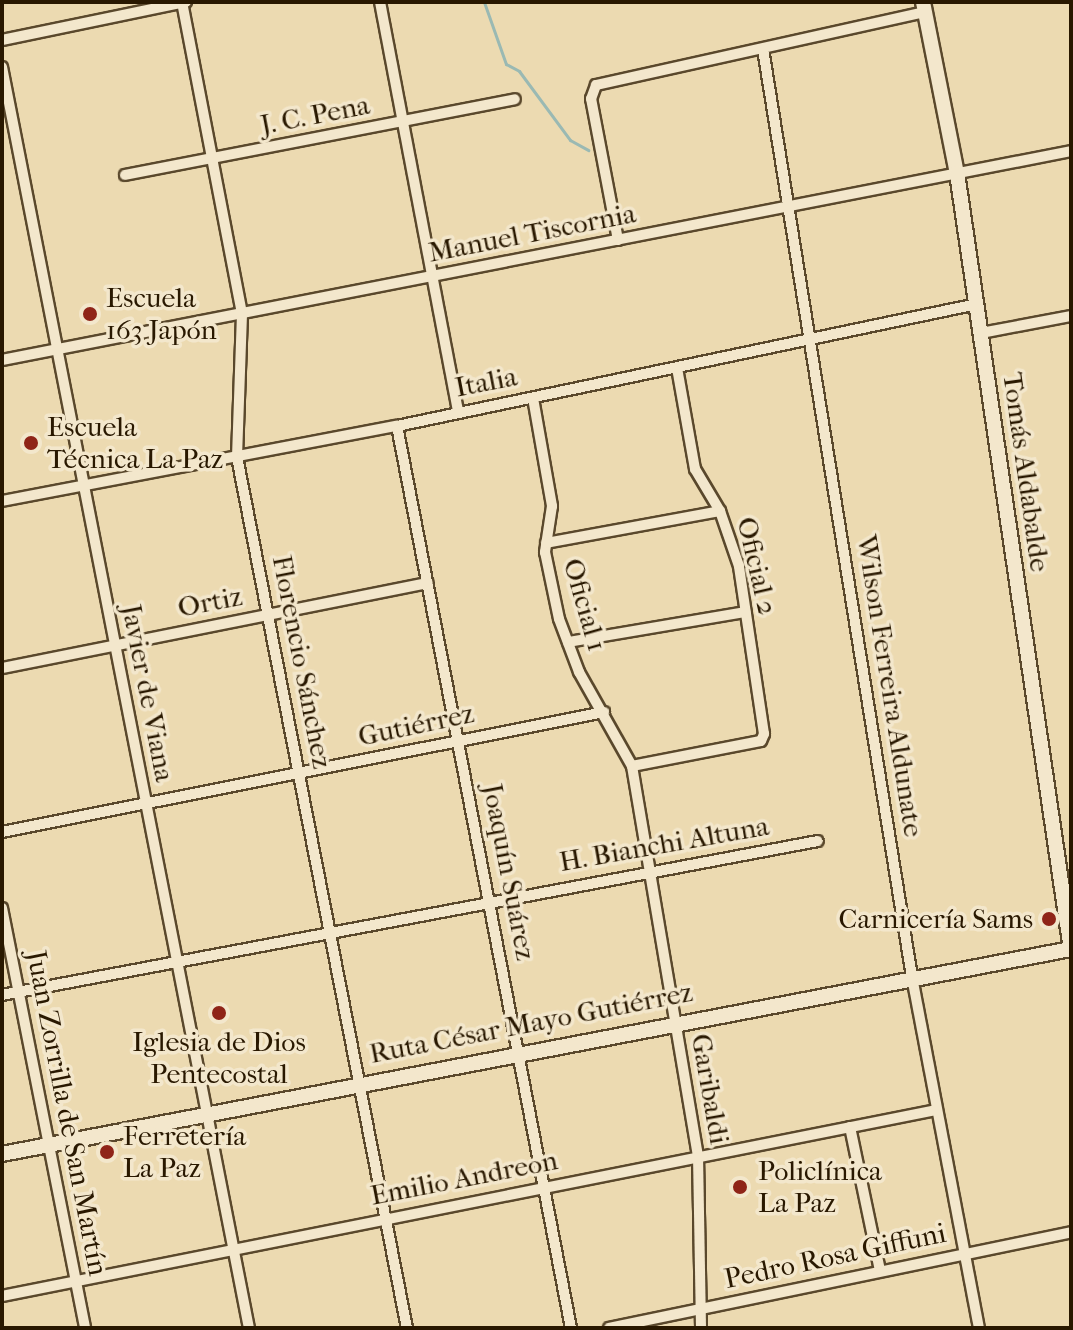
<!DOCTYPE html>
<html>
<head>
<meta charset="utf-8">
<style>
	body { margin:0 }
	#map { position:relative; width:1073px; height:1330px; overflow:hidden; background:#ecdab1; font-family:"IM FELL French Canon",serif }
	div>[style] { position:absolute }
	.stream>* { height:3px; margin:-1.5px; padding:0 1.5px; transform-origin:1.5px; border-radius:1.5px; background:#9ab9b3 }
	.roads { filter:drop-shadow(2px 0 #5a482c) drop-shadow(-2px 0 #5a482c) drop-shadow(0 2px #5a482c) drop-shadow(0 -2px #5a482c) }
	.street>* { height:10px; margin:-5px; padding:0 5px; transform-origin:5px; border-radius:5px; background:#f3e7cc }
	.secondary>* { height:14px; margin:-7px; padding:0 7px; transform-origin:7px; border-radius:7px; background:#f3e7cc }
	.dots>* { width:22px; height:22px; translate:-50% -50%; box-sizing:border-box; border:4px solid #f3e7cc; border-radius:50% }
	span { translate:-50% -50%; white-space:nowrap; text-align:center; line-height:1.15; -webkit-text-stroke:7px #f3e7cc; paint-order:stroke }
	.street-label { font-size:28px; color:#291800 }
	.poi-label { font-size:28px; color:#291800 }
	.left { translate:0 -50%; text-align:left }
	.right { translate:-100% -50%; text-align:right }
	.frame { position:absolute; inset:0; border:4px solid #291800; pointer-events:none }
</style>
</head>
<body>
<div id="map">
	<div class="stream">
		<i style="left:484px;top:2px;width:66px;rotate:70.5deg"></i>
		<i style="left:506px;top:64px;width:15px;rotate:28deg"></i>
		<i style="left:519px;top:71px;width:86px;rotate:53.5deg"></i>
		<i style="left:570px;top:140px;width:21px;rotate:29deg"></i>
	</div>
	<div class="roads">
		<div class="street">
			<i style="left:182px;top:2px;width:318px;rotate:79.1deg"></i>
			<i style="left:242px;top:314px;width:143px;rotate:92deg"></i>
			<i style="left:237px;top:457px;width:887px;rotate:78.96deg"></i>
			<i style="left:380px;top:2px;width:417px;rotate:79.2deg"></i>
			<i style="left:2px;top:40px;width:188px;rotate:-11.7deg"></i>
			<i style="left:763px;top:49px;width:940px;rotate:80.88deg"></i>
			<i style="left:912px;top:977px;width:357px;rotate:79.2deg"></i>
			<i style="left:2px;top:67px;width:1285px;rotate:78.92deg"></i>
			<i style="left:125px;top:175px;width:397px;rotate:-11deg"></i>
			<i style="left:618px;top:240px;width:144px;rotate:-100.8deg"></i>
			<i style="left:591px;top:99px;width:15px;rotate:-70deg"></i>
			<i style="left:596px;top:85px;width:337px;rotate:-12.5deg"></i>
			<i style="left:981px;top:333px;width:92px;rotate:-10.7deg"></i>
			<i style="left:2px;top:360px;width:1089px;rotate:-11.06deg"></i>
			<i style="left:533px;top:398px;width:110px;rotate:80deg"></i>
			<i style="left:552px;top:506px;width:47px;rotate:98.7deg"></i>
			<i style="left:545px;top:552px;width:68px;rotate:78.2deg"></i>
			<i style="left:559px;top:619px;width:57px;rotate:69.3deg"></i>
			<i style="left:579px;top:672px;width:108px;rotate:60.6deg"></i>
			<i style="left:632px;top:766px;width:395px;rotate:80.4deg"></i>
			<i style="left:698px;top:1155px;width:173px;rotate:89deg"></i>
			<i style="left:397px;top:426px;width:919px;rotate:79.08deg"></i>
			<i style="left:2px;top:501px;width:402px;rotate:-10.8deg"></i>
			<i style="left:397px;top:426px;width:593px;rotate:-11.88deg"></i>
			<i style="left:546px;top:543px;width:177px;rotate:-10.4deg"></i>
			<i style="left:568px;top:642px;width:180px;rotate:-9.6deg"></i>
			<i style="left:2px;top:668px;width:434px;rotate:-11.3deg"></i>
			<i style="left:632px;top:766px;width:131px;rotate:-11deg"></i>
			<i style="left:761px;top:741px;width:8px;rotate:-67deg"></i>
			<i style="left:764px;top:734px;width:170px;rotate:-98.5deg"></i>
			<i style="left:739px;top:566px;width:58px;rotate:-109.1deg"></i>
			<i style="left:720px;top:511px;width:49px;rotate:-120.8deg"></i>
			<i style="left:695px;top:469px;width:103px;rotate:-100.1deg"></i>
			<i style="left:2px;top:832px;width:614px;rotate:-11.27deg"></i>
			<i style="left:2px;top:908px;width:428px;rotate:78.8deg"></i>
			<i style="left:2px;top:995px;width:830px;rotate:-10.69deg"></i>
			<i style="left:850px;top:1127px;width:147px;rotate:78.2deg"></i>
			<i style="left:2px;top:1296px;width:952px;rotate:-11.26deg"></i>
			<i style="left:609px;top:1328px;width:472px;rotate:-11.7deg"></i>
		</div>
		<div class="secondary">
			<i style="left:923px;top:2px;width:174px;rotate:78.8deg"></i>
			<i style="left:957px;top:173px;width:785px;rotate:81.65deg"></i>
			<i style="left:2px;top:1154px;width:1088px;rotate:-10.86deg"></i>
		</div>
	</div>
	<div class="dots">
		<i style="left:90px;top:314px;background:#8f2418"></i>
		<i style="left:31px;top:443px;background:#8f2418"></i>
		<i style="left:1049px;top:919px;background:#8f2418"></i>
		<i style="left:219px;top:1013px;background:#8f2418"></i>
		<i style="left:107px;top:1152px;background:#8f2418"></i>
		<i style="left:740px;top:1187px;background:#8f2418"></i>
	</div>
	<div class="street-label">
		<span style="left:315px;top:115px;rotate:-11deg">J. C. Pena</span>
		<span style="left:532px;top:233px;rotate:-11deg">Manuel Tiscornia</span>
		<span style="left:486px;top:382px;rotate:-11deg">Italia</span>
		<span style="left:1026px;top:472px;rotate:82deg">Tomás Aldabalde</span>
		<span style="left:757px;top:566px;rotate:77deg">Oficial 2</span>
		<span style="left:210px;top:602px;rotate:-11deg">Ortiz</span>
		<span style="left:585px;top:605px;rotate:74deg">Oficial 1</span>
		<span style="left:302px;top:662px;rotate:79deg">Florencio Sánchez</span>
		<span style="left:890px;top:686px;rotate:81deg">Wilson Ferreira Aldunate</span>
		<span style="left:148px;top:693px;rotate:79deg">Javier de Viana</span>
		<span style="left:416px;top:725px;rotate:-12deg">Gutiérrez</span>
		<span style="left:664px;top:844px;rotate:-10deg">H. Bianchi Altuna</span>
		<span style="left:509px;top:872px;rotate:79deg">Joaquín Suárez</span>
		<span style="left:531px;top:1023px;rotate:-11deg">Ruta César Mayo Gutiérrez</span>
		<span style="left:710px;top:1089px;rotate:80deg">Garibaldi</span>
		<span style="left:67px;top:1113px;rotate:79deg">Juan Zorrilla de San Martín</span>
		<span style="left:464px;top:1178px;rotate:-11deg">Emilio Andreon</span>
		<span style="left:835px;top:1256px;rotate:-12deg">Pedro Rosa Giffuni</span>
	</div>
	<div class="poi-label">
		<span class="left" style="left:106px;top:314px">Escuela<br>163 Japón</span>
		<span class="left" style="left:47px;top:443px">Escuela<br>Técnica La Paz</span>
		<span class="right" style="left:1033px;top:919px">Carnicería Sams</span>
		<span style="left:219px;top:1058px">Iglesia de Dios<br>Pentecostal</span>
		<span class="left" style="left:123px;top:1152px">Ferretería<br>La Paz</span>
		<span class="left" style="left:758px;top:1187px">Policlínica<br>La Paz</span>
	</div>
	<div class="frame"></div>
</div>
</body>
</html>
